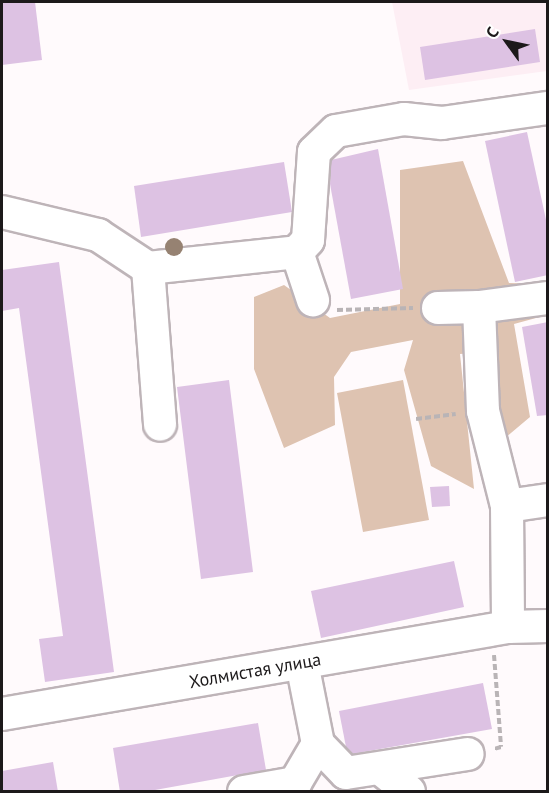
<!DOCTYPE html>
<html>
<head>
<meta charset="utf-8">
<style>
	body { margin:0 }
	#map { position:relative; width:549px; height:793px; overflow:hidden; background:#fffafc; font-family:"PT Sans",sans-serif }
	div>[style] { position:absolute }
	.built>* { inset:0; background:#fdeef4 }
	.green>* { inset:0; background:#dec3b1 }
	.building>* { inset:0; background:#ddc2e3 }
	.path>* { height:4px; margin-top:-2px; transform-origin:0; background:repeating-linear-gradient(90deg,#b9b4b6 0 6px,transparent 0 9px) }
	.roads { filter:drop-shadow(2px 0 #beb4b8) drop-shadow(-2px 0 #beb4b8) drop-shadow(0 2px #beb4b8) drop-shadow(0 -2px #beb4b8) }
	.minor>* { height:32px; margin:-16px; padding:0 16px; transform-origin:16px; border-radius:16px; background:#fff }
	.trees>* { width:18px; height:18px; margin:-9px; border-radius:50%; background:#968272 }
	span { translate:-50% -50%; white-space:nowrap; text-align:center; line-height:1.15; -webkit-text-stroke:4.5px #fff; paint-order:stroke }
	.street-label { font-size:18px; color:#1c191a }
	.frame { position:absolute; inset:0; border:3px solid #1c191a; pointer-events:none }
	.north { position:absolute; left:477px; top:12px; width:60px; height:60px; -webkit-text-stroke:4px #fff; paint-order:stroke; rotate:303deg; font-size:16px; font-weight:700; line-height:24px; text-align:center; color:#1c191a }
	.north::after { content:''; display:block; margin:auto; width:21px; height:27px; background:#1c191a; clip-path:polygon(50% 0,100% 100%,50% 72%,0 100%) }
</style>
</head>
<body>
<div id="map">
	<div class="built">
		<i style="clip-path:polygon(392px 2px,547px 2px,547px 71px,409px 90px)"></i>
	</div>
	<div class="green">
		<i style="clip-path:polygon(463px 161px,509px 283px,547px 284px,547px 315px,514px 324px,530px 417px,499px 443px,488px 352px,460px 354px,474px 489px,431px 466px,404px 370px,413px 340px,351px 352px,334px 377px,335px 425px,284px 448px,254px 369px,254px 297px,284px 285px,330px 318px,400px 304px,400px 170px)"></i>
		<i style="clip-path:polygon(403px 380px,429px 520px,363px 532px,337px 393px)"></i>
	</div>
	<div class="building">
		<i style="clip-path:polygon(2px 2px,35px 2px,42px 60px,2px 65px)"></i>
		<i style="clip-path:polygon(535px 29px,540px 62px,425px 80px,420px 47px)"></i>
		<i style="clip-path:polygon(527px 132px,548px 229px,548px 275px,515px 282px,485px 141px)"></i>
		<i style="clip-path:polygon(378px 149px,403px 289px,351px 299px,330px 184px,331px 160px)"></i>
		<i style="clip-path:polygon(284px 162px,292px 212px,141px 237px,134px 186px)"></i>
		<i style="clip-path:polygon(59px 262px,114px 672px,45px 682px,39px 639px,63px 636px,19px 308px,2px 311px,2px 270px)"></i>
		<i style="clip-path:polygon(548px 322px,548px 415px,537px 416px,522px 327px)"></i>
		<i style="clip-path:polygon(229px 380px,253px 572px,201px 579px,177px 387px)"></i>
		<i style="clip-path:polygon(449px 486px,450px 506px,432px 507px,430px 487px)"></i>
		<i style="clip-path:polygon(454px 561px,464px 607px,321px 638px,311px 591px)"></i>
		<i style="clip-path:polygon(483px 683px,492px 729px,352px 754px,346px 747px,339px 711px)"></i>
		<i style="clip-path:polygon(258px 723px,266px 770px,144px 792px,120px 792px,113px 748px)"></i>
		<i style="clip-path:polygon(53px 762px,58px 792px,2px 792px,2px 771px)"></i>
	</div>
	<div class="path">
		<i style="left:337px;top:310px;width:76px;rotate:-1.5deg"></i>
		<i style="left:416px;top:419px;width:40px;rotate:-7.1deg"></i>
		<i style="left:494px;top:655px;width:92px;rotate:85.6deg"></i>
		<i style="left:501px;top:747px;width:7px;rotate:164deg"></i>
	</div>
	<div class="roads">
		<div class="minor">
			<i style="left:2px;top:212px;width:99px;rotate:13.5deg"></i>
			<i style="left:98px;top:235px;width:60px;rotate:33.4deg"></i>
			<i style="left:148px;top:268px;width:150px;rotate:-6.1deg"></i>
			<i style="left:297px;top:252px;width:51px;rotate:71.6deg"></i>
			<i style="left:297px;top:252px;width:16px;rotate:-47deg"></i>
			<i style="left:308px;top:240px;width:88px;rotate:-86.1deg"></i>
			<i style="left:314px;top:152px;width:30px;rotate:-44deg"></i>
			<i style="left:336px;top:131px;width:69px;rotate:-10deg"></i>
			<i style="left:404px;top:119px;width:38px;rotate:6deg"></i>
			<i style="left:442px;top:123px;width:107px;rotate:-8.1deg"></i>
			<i style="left:148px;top:268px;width:157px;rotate:85.6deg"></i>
			<i style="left:479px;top:307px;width:104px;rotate:87.8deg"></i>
			<i style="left:483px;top:411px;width:98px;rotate:75.8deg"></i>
			<i style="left:507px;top:506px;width:121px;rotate:89.5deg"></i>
			<i style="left:438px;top:308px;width:41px;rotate:-1.4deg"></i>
			<i style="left:479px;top:307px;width:70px;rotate:-7.4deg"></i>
			<i style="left:507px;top:506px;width:41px;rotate:-8.3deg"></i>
			<i style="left:302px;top:663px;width:83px;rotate:78.8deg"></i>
			<i style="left:2px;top:714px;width:513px;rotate:-9.76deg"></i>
			<i style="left:508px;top:627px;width:40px;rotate:-1.4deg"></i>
			<i style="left:381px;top:769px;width:36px;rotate:39deg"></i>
			<i style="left:244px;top:792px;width:52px;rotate:-10deg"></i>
			<i style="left:295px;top:783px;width:45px;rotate:-59.5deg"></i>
			<i style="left:318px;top:744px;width:40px;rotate:46deg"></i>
			<i style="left:346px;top:773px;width:123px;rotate:-8.9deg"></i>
		</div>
	</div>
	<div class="trees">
		<i style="left:174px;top:247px"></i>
	</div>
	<div class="street-label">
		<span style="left:255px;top:671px;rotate:-10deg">Холмистая улица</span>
	</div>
	<div class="frame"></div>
	<div class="north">С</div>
</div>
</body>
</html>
